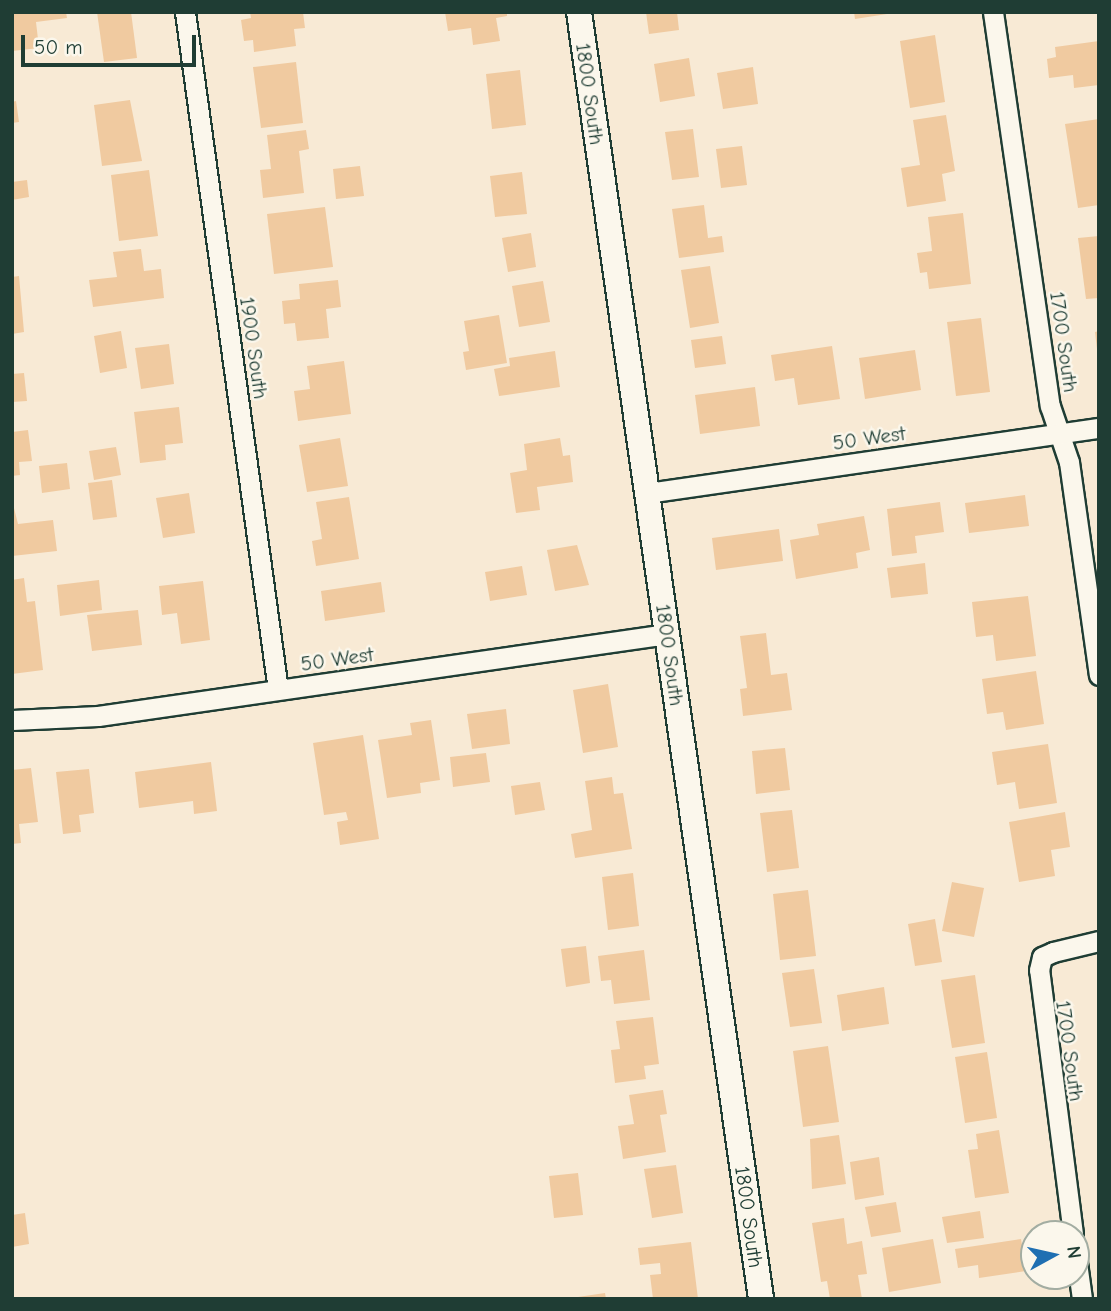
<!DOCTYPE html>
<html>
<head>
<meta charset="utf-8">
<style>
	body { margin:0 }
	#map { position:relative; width:1111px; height:1311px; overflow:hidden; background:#f8ead5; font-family:"Comic Neue",sans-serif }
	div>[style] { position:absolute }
	.building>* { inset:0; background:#f0caa0 }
	.roads { filter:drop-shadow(2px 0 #1f3d34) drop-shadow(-2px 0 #1f3d34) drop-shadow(0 2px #1f3d34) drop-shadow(0 -2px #1f3d34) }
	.minor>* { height:19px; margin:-9.5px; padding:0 9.5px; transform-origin:9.5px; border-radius:9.5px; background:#fbf7ec }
	.tertiary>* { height:24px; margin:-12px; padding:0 12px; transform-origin:12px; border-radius:12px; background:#fbf7ec }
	span { translate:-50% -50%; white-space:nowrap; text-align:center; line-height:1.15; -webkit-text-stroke:5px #fbf7ec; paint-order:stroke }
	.street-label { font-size:21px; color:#1f3d34 }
	.frame { position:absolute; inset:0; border:14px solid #1f3d34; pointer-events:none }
	.north { position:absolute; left:1020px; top:1220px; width:70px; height:70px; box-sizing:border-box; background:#fbf7ec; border:2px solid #a3ada2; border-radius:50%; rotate:82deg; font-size:19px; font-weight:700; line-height:28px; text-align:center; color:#1f3d34 }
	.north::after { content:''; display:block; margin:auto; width:24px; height:32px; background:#1f6fb2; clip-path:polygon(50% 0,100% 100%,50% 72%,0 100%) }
	.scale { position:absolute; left:21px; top:35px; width:175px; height:32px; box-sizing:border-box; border:4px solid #1f3d34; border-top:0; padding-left:9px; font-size:21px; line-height:24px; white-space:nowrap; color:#1f3d34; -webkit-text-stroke:5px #fbf7ec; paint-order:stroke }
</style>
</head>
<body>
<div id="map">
	<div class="building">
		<i style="clip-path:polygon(12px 12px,66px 12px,67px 18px,36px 22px,39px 48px,12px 51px)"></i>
		<i style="clip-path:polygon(97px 12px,131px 12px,137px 58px,104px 62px)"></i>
		<i style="clip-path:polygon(250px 12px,303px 12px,305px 28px,294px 29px,296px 46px,254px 52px,253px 40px,244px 41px,241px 20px,251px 18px)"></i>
		<i style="clip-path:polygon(445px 12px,507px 12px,507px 16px,496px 18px,500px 41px,473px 45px,471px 28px,448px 31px)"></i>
		<i style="clip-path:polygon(646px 12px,677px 12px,679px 30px,649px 34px)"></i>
		<i style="clip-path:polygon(854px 12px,887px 12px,887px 14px,855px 19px)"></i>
		<i style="clip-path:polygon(935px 35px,945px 102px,910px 108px,900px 41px)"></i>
		<i style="clip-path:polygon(1099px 41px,1099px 85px,1074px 88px,1073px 75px,1049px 78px,1047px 59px,1056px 57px,1055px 47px)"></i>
		<i style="clip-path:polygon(689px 58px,695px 96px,660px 102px,654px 64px)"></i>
		<i style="clip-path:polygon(296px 62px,303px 123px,261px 128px,253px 67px)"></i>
		<i style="clip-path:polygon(753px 67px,758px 104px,723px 109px,717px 73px)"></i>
		<i style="clip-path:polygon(520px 70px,526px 125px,492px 129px,486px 74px)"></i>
		<i style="clip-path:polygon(130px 100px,142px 161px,102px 166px,94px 105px)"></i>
		<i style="clip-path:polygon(16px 101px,19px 122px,12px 123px,12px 102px)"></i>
		<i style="clip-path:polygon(946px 115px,955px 171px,942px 174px,946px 201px,907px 207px,901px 168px,920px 165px,913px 120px)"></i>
		<i style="clip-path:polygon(1099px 119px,1099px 205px,1078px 208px,1065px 124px)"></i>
		<i style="clip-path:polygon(693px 129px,699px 177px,672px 180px,665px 132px)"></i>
		<i style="clip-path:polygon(306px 130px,309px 149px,299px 151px,304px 193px,263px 198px,260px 170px,271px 169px,267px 135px)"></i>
		<i style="clip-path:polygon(742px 146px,747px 185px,721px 188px,716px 149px)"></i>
		<i style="clip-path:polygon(360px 166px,364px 196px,336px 199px,333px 169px)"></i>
		<i style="clip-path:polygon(149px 170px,158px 236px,119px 241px,111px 175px)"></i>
		<i style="clip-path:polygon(522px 172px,527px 214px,495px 217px,490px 176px)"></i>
		<i style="clip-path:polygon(27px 180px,29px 197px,12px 200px,12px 182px)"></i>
		<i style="clip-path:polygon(704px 205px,708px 238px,722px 236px,724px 252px,679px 258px,672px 209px)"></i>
		<i style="clip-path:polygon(325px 207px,333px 267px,274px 274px,267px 214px)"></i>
		<i style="clip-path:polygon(963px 213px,971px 284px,929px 289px,927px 272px,920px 273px,917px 253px,932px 251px,928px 217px)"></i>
		<i style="clip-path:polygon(531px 233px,536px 267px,508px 272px,502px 238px)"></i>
		<i style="clip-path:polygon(1099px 236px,1099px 298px,1086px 299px,1078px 238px)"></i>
		<i style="clip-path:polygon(141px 249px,144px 271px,161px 269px,164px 298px,93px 307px,89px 280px,117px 277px,113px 252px)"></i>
		<i style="clip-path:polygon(710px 266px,719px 323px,690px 328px,681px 270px)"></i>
		<i style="clip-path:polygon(19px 276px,24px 332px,12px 334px,12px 277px)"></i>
		<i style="clip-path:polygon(338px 280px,341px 307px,326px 309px,329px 338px,297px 341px,295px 323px,284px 324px,282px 301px,300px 299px,299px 284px)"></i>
		<i style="clip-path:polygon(543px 281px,550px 322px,519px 327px,512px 286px)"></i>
		<i style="clip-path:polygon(499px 315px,507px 363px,466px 370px,463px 352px,469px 351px,464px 321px)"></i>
		<i style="clip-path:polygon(981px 318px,990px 392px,956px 396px,947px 322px)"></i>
		<i style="clip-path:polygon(121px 331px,127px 368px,100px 373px,94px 336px)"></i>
		<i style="clip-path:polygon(1099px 331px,1099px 348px,1097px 349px,1095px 332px)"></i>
		<i style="clip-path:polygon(722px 336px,726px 364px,695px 368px,691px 340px)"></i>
		<i style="clip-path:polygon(169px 344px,174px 384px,141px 389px,135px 348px)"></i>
		<i style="clip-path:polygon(832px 346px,840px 399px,798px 405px,794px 378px,775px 381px,771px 355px)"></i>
		<i style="clip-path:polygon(915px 350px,921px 390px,865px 399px,859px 358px)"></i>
		<i style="clip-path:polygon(555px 351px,560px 387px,499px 396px,494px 369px,510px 366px,509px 358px)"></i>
		<i style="clip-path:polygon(344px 361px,351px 414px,298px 421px,294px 391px,310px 389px,307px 366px)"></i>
		<i style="clip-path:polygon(24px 373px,27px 401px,12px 402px,12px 374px)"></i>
		<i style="clip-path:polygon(755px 387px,760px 426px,700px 434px,695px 395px)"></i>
		<i style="clip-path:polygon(179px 407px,183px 443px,165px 445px,166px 460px,140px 463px,134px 412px)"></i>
		<i style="clip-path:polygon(28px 430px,32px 461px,19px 462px,20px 475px,12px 476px,12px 432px)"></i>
		<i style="clip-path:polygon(340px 438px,348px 486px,307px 492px,299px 445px)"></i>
		<i style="clip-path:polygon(560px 438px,563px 456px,570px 455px,573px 482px,537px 487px,540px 510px,516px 513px,510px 473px,527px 470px,524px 444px)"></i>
		<i style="clip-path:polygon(116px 447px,121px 475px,94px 480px,89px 451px)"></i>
		<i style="clip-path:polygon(67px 463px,70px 489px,42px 493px,39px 466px)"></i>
		<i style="clip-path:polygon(112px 480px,117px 517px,93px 520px,88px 483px)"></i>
		<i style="clip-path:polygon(189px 493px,195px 533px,163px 538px,156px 498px)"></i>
		<i style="clip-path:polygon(1025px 495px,1029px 526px,969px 533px,965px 503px)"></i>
		<i style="clip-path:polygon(349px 497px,359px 559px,316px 566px,312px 541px,322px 539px,316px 502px)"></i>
		<i style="clip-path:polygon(12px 500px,18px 524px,53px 520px,57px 551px,12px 556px)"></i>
		<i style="clip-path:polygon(940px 502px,944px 532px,915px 536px,917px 553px,892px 556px,887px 509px)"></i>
		<i style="clip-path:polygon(864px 516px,870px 550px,856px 553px,858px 568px,796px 579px,790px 540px,819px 535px,817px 524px)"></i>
		<i style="clip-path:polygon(779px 529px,783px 561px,716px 570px,712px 538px)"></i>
		<i style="clip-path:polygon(577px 545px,589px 585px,555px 591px,547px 550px)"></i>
		<i style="clip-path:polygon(925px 563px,928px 594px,891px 598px,887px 568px)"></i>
		<i style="clip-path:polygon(522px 566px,527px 595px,490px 601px,485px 572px)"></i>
		<i style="clip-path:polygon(24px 578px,27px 602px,35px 601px,43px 670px,12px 674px,12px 580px)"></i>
		<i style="clip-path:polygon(99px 580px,102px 610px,60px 616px,57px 585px)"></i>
		<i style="clip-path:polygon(203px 581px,210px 640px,181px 644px,177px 613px,162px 615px,159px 586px)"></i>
		<i style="clip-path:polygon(381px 582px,385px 612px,325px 621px,321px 591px)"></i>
		<i style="clip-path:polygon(1028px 596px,1036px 656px,996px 661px,993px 635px,976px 637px,972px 602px)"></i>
		<i style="clip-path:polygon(138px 610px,142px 645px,92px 651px,87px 615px)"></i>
		<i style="clip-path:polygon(766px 633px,771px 675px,787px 673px,792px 710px,743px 716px,740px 689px,747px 688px,740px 636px)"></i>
		<i style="clip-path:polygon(1036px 671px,1044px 724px,1006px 730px,1003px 712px,987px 714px,982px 679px)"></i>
		<i style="clip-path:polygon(608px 684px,618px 747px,583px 753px,573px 690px)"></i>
		<i style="clip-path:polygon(506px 709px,510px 744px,472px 749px,467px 714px)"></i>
		<i style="clip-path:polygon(431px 720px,440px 780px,420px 783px,421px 793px,387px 798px,378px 740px,412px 735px,410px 723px)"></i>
		<i style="clip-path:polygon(363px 735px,379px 839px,340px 845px,337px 822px,348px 820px,346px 812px,324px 815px,313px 743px)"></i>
		<i style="clip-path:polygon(1048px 744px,1057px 803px,1019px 809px,1015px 782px,997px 785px,992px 752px)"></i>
		<i style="clip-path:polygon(785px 748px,790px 790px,756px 794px,752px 751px)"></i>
		<i style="clip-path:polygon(486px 753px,490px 782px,453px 787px,450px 757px)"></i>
		<i style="clip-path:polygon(211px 762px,217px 811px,194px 814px,193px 801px,139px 808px,135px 772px)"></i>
		<i style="clip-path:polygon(31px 768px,38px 822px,19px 824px,21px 843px,12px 844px,12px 770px)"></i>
		<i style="clip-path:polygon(89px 769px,94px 813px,79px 815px,81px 832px,63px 834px,56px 772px)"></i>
		<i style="clip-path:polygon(612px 777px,614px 794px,623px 793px,632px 849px,575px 858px,571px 834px,592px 830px,585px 781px)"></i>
		<i style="clip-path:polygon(540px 782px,545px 810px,515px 815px,511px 786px)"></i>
		<i style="clip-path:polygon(792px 810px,799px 868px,767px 872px,760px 813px)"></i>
		<i style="clip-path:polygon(1065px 812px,1070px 847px,1051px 850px,1055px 876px,1019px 882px,1009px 822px)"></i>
		<i style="clip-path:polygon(633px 873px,639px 926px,608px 930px,602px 877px)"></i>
		<i style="clip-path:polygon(952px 882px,984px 888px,974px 937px,942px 931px)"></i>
		<i style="clip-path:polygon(808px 890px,816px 956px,780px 960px,773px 894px)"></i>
		<i style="clip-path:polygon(935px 919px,942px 962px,915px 966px,908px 924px)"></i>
		<i style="clip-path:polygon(586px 946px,590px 983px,566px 987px,561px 949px)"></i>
		<i style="clip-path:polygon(644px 950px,650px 1000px,614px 1004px,611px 980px,601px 981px,598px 956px)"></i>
		<i style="clip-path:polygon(814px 969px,822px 1023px,790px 1027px,782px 973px)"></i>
		<i style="clip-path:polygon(975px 975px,985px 1043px,952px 1048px,941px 980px)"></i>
		<i style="clip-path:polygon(884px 987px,889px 1024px,842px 1031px,837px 995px)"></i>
		<i style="clip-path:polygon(653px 1017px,659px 1064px,644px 1066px,646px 1079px,615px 1083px,611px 1050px,620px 1049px,616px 1021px)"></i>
		<i style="clip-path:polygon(828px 1046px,839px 1122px,803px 1127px,793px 1051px)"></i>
		<i style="clip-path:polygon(987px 1052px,997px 1118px,965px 1123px,955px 1057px)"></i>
		<i style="clip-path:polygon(663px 1090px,667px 1114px,660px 1115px,666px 1152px,623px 1159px,618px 1126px,634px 1124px,629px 1095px)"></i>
		<i style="clip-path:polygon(999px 1130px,1009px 1193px,975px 1198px,968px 1150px,978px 1149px,976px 1134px)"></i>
		<i style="clip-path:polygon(839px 1135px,846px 1184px,812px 1189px,810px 1139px)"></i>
		<i style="clip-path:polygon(879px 1157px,884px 1195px,855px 1200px,850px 1162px)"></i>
		<i style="clip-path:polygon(676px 1165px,683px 1213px,652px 1218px,644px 1169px)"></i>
		<i style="clip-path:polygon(578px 1173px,583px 1215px,554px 1218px,549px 1176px)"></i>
		<i style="clip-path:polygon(896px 1202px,901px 1232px,871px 1237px,865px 1207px)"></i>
		<i style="clip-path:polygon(980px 1211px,984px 1238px,947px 1243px,942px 1217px)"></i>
		<i style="clip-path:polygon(25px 1213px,29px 1244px,12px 1247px,12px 1215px)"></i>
		<i style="clip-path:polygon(844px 1218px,847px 1244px,862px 1241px,867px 1274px,858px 1275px,862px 1299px,830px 1299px,827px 1281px,821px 1282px,812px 1223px)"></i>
		<i style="clip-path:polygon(933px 1239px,941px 1283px,889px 1292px,882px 1248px)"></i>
		<i style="clip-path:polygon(1021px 1239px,1026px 1271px,979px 1278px,978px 1265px,958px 1268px,955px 1249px)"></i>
		<i style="clip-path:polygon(691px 1242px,698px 1299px,653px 1299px,650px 1275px,661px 1274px,660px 1263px,640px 1265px,638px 1248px)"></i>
		<i style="clip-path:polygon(605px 1293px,606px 1299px,578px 1299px,578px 1297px)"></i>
	</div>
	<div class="roads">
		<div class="minor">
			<i style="left:185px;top:12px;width:684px;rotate:82.19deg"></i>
			<i style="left:993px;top:12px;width:398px;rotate:81.8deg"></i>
			<i style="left:1050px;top:406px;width:59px;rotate:71.3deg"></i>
			<i style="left:1069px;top:462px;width:215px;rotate:82deg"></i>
			<i style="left:647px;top:493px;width:457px;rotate:-8.2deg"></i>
			<i style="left:12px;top:720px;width:86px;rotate:-2.7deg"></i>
			<i style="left:98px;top:716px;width:575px;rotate:-8.2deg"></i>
			<i style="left:1073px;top:1234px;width:266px;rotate:-97.3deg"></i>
			<i style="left:1039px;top:970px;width:13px;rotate:-77deg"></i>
			<i style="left:1042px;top:957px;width:12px;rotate:-24deg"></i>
			<i style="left:1053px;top:952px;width:47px;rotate:-13.4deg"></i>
			<i style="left:1076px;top:1255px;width:44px;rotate:82.2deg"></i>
		</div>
		<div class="tertiary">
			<i style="left:579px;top:12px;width:1300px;rotate:81.95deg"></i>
		</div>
	</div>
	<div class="street-label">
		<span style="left:590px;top:94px;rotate:82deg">1800 South</span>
		<span style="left:1064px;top:342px;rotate:82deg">1700 South</span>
		<span style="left:254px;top:348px;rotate:82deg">1900 South</span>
		<span style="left:869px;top:438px;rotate:-8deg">50 West</span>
		<span style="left:670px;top:655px;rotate:82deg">1800 South</span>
		<span style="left:337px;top:659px;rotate:-8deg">50 West</span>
		<span style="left:1070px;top:1051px;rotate:82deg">1700 South</span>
		<span style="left:749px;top:1217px;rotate:82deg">1800 South</span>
	</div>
	<div class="frame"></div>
	<div class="north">N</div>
	<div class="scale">50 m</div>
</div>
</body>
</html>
